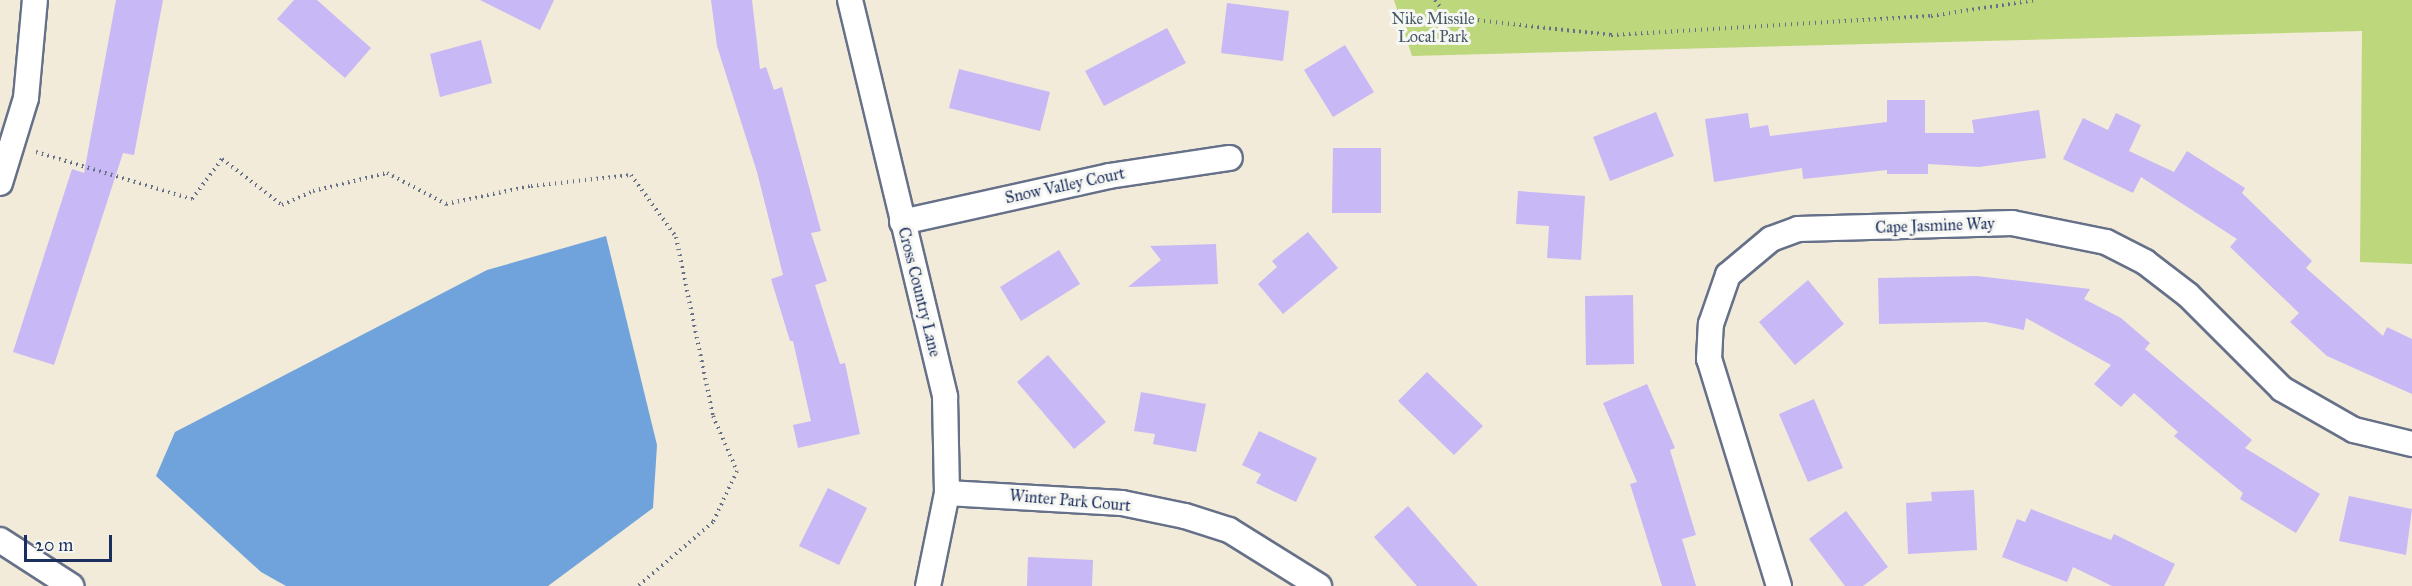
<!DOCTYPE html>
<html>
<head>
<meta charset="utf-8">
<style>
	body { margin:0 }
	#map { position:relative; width:2412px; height:586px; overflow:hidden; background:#f2ebd9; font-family:"IM FELL Great Primer",serif }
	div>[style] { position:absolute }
	.green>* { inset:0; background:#bdd77c }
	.water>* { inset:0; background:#70a3dc }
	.building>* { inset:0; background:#c8b8f5 }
	.path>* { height:4px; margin-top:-2px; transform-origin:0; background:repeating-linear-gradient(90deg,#667189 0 1.5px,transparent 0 6px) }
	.roads { filter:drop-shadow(2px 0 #667189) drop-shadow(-2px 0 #667189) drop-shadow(0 2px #667189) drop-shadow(0 -2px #667189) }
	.minor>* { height:24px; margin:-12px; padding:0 12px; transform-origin:12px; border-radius:12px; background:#fff }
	span { translate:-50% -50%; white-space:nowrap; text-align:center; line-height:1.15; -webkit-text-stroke:6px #f6f6f2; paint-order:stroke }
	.park-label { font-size:16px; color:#445966 }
	.street-label { font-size:16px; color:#1b2f5e }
	.scale { position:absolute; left:24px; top:535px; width:88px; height:27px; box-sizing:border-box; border:3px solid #1b2f5e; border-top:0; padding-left:8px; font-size:18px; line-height:21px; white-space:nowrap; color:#1b2f5e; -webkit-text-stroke:4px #f6f6f2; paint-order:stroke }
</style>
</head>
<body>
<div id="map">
	<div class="green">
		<i style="clip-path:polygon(1394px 0,2412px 0,2412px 264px,2360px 262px,2362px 31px,1412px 56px)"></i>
	</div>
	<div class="water">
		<i style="clip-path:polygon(606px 236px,657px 445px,653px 508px,548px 586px,286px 586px,261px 572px,156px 476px,175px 432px,487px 270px)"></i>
	</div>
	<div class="building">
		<i style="clip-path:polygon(116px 0,163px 0,134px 155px,123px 153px,54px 365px,13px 352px,72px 169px,84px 173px)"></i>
		<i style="clip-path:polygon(294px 0,317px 0,371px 48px,345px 78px,277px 19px)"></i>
		<i style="clip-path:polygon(480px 0,554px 0,540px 30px)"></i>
		<i style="clip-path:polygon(711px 0,752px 0,760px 69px,766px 67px,774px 90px,782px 87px,821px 231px,811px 233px,827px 281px,815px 285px,840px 364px,845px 363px,860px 434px,798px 448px,793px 425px,811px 421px,793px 341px,790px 341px,771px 279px,783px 275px,757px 172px,717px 46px)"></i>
		<i style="clip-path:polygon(1227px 3px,1289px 11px,1283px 61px,1221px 53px)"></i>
		<i style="clip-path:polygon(1167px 28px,1186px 63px,1104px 106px,1085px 71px)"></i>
		<i style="clip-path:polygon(481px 40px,492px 83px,440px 97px,430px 54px)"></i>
		<i style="clip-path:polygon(1345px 45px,1374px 92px,1333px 117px,1304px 70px)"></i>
		<i style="clip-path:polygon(959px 69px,1050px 92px,1040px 131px,949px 108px)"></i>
		<i style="clip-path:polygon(1887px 100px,1925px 100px,1925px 133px,1974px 133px,1972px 120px,2039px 110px,2046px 158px,1979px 167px,1928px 164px,1928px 174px,1887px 174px,1887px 170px,1803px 179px,1802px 168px,1714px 182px,1705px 119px,1748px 113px,1750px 128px,1768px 125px,1770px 136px,1887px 122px)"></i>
		<i style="clip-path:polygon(1656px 112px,1674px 156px,1610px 181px,1593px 137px)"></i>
		<i style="clip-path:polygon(2116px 113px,2141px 125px,2129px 151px,2174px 172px,2187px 151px,2245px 188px,2242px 193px,2312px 261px,2306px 268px,2383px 336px,2387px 327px,2412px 339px,2412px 394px,2327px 356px,2290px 322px,2299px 313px,2230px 247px,2237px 239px,2141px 177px,2133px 193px,2063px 159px,2083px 118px,2108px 130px)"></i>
		<i style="clip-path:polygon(1333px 148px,1381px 148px,1381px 213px,1332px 213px)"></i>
		<i style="clip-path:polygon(1518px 191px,1585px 196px,1581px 260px,1547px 258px,1549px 226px,1516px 224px)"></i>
		<i style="clip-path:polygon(1308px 232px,1338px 268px,1283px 314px,1258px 284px,1277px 267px,1272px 261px)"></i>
		<i style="clip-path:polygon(1216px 244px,1218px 284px,1128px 287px,1161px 260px,1150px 246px)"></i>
		<i style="clip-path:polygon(1059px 250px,1080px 284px,1021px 321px,1000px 287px)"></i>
		<i style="clip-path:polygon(1977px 276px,2090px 289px,2084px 299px,2121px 318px,2150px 343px,2145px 349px,2252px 440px,2245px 448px,2320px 494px,2296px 533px,2240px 499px,2243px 493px,2174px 436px,2178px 432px,2134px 393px,2121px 407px,2094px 384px,2111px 365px,2026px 318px,2024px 330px,1986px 322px,1879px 324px,1878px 278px)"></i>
		<i style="clip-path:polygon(1808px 280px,1844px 324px,1795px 365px,1759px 322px)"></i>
		<i style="clip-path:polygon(1633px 295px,1634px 364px,1586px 365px,1585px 296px)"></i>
		<i style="clip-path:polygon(1048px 355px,1106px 422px,1074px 449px,1017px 382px)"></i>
		<i style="clip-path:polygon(1427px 372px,1483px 426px,1454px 455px,1398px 401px)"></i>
		<i style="clip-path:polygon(1647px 384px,1675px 448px,1670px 450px,1696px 535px,1682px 539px,1696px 586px,1662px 586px,1630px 484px,1637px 482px,1603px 403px)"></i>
		<i style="clip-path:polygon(1141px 392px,1206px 404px,1196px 452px,1153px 444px,1155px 434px,1134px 431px)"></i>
		<i style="clip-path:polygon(1814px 399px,1843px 468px,1808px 482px,1779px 414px)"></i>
		<i style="clip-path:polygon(1259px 431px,1317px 458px,1296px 502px,1256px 483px,1261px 474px,1242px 465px)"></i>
		<i style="clip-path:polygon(828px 488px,867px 508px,839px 565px,799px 546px)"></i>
		<i style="clip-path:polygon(1974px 490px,1977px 550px,1908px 554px,1906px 503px,1932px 501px,1931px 492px)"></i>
		<i style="clip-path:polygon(2349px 496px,2412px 509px,2406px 555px,2339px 541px)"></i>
		<i style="clip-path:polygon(1408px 506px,1478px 586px,1417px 586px,1374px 537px)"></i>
		<i style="clip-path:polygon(2031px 509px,2111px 540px,2114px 534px,2175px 564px,2164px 586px,2112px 586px,2073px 567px,2067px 582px,2002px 557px,2017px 519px,2025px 522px)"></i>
		<i style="clip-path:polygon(1846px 511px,1888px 567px,1863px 586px,1845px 586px,1809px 539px)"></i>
		<i style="clip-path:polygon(1028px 557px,1093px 560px,1092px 586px,1027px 586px)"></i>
	</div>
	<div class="path">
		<i style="left:1435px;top:0;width:21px;rotate:53deg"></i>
		<i style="left:1448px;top:17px;width:164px;rotate:6.3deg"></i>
		<i style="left:1611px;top:35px;width:321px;rotate:-3.4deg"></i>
		<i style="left:1931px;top:16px;width:105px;rotate:-8.7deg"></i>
		<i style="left:36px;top:152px;width:163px;rotate:16.8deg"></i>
		<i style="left:192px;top:199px;width:50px;rotate:-53.1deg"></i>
		<i style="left:222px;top:159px;width:76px;rotate:37.5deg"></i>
		<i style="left:282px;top:205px;width:34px;rotate:-24deg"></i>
		<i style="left:313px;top:191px;width:76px;rotate:-13.7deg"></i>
		<i style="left:387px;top:173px;width:67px;rotate:27.7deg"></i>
		<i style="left:446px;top:204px;width:87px;rotate:-12deg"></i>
		<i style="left:531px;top:186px;width:101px;rotate:-6.3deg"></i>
		<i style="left:631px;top:175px;width:77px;rotate:54deg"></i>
		<i style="left:676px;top:237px;width:183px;rotate:78.3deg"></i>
		<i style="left:713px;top:416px;width:60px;rotate:66.4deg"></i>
		<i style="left:737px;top:471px;width:56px;rotate:115.2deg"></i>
		<i style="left:713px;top:522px;width:99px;rotate:139.5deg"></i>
	</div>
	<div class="roads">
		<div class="minor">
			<i style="left:850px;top:0;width:408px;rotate:76.5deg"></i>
			<i style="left:945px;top:397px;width:96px;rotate:88.8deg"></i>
			<i style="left:947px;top:493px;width:95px;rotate:101.5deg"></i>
			<i style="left:0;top:183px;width:89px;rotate:-73deg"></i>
			<i style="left:26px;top:98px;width:98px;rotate:-84.8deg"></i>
			<i style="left:902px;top:222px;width:212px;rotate:-12.5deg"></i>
			<i style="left:1109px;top:176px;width:122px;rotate:-8.5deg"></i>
			<i style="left:947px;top:493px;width:175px;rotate:3.3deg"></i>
			<i style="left:1122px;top:503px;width:64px;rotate:11.7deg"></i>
			<i style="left:1185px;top:516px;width:46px;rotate:17.7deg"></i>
			<i style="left:1229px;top:530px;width:106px;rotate:31.9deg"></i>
			<i style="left:0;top:540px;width:85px;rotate:32.9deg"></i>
			<i style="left:1779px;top:586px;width:238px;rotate:-107.1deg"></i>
			<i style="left:1709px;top:359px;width:35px;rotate:-87deg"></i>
			<i style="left:1711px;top:324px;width:52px;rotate:-70.9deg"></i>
			<i style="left:1728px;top:275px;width:56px;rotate:-39.9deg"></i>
			<i style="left:1771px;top:239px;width:29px;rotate:-20deg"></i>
			<i style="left:1798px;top:229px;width:214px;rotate:-1.6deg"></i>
			<i style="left:2012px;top:223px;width:96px;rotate:11.4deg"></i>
			<i style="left:2106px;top:242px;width:44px;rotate:27.1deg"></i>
			<i style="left:2145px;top:262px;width:54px;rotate:37.5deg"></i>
			<i style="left:2188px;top:295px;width:133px;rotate:45deg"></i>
			<i style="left:2282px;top:389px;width:83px;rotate:29.7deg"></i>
			<i style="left:2354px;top:430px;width:60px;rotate:13.6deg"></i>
		</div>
	</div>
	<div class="park-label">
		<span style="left:1433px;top:28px">Nike Missile<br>Local Park</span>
	</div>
	<div class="street-label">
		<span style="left:1065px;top:186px;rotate:-12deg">Snow Valley Court</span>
		<span style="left:1935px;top:226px;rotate:-2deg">Cape Jasmine Way</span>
		<span style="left:919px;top:292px;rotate:76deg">Cross Country Lane</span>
		<span style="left:1070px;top:501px;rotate:5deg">Winter Park Court</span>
	</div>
	<div class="scale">20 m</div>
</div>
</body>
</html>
